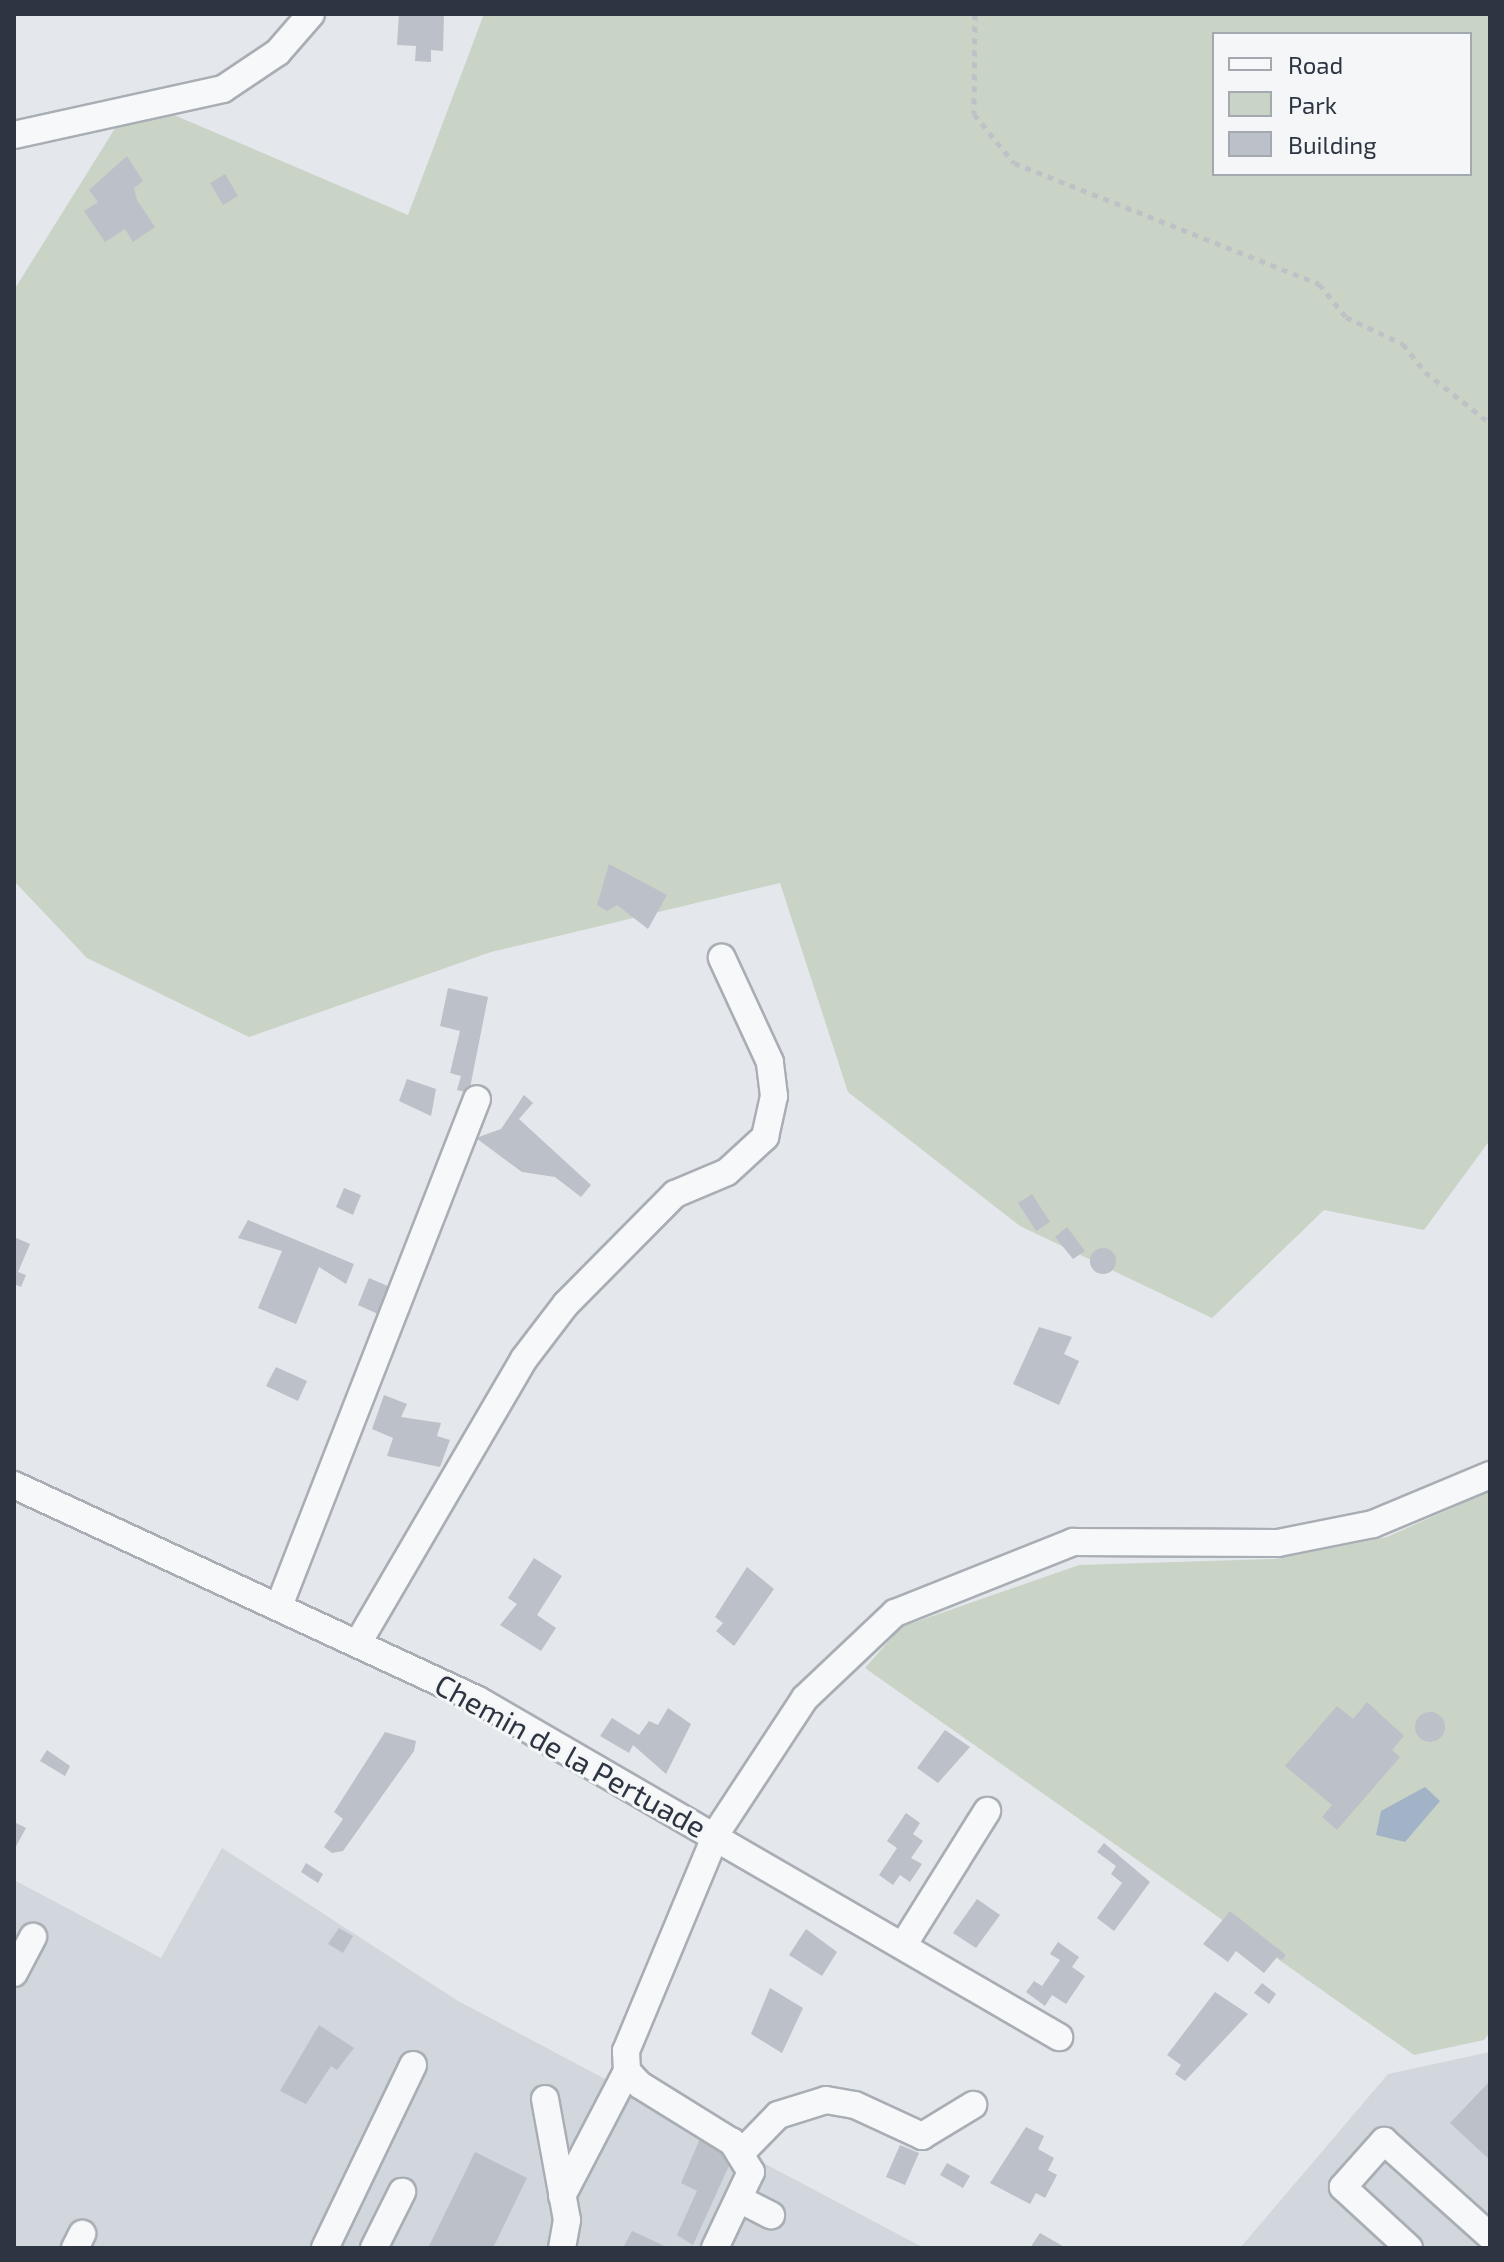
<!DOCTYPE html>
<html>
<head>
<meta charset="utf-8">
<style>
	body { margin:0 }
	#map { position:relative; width:1504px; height:2262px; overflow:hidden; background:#e4e7eb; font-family:"Exo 2",sans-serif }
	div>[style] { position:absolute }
	.built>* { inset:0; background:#d2d6dd }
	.green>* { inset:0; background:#c9d4c6 }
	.water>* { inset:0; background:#a2b3c8 }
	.building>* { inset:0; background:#bcc0c8 }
	.round { border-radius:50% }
	.path>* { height:5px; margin-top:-2.5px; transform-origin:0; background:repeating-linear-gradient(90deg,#bec1c6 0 6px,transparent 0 12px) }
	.roads { filter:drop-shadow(2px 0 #a9aeb5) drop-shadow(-2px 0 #a9aeb5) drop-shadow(0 2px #a9aeb5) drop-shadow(0 -2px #a9aeb5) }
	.minor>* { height:26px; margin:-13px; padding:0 13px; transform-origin:13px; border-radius:13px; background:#f7f8f9 }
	span { translate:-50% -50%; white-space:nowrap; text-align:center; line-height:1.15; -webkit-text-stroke:6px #f4f6f8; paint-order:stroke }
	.street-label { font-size:30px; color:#2d3442 }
	.frame { position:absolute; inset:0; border:16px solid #2d3442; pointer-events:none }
	.legend { position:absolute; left:1212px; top:32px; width:260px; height:144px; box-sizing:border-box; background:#f4f6f8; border:2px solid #a4a8af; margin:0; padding:10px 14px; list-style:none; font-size:24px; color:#2d3442 }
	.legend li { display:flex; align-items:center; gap:16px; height:40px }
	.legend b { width:40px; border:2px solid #a4a8af }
</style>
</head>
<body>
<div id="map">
	<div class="built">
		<i style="clip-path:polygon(222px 1848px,458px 2001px,924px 2248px,14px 2248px,14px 1880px,161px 1958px)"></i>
		<i style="clip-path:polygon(1490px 2052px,1490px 2248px,1240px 2248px,1388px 2074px)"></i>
	</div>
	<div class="green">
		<i style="clip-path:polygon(evenodd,484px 14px,1490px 14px,1490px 1140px,1424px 1230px,1324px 1210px,1212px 1318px,1020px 1226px,848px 1092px,780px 883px,491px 952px,249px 1037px,87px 958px,14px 881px,14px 290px,134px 98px,408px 215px,484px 14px,1214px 34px,1470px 34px,1470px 174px,1214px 174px,1214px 34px)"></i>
		<i style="clip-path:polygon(1490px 1491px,1490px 2032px,1484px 2040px,1414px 2055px,865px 1668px,901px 1627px,1079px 1565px,1275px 1559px,1387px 1537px)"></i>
	</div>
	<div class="water">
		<i style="clip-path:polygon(1425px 1787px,1440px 1801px,1405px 1842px,1376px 1835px,1381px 1811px)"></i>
	</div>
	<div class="building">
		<i style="clip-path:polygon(399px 14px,444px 14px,443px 51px,431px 50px,431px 62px,415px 61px,416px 46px,397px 45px)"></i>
		<i style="clip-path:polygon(127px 156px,143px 181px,134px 188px,137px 200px,155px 227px,133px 242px,125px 229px,105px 242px,84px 211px,98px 202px,89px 190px)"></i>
		<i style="clip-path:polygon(225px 174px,238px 196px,223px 205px,210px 183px)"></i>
		<i style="clip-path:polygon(609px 864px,667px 895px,648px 929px,617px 905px,607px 911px,597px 905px)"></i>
		<i style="clip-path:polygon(448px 988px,488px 997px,469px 1093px,457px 1090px,461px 1076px,450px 1073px,460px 1031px,440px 1026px)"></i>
		<i style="clip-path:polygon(407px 1079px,436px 1089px,431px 1116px,399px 1101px)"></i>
		<i style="clip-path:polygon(524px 1095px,533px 1103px,519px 1119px,591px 1185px,581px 1197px,555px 1177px,522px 1172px,476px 1138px,501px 1129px)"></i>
		<i style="clip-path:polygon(344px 1188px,361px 1195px,353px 1215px,336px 1207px)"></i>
		<i style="clip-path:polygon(1032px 1194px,1050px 1222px,1036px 1231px,1018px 1203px)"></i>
		<i style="clip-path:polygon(248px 1220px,354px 1264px,346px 1284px,319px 1267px,296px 1324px,258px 1308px,282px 1251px,238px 1238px)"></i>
		<i style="clip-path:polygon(1067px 1227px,1085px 1251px,1073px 1259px,1055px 1237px)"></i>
		<i style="clip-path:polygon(14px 1237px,30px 1244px,18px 1272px,26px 1275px,21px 1287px,14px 1284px)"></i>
		<i class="round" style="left:1090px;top:1248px;width:26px;height:26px"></i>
		<i style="clip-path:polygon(369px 1278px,390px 1287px,378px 1314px,358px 1305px)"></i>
		<i style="clip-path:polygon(1039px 1327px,1072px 1337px,1064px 1354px,1079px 1361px,1059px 1405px,1013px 1384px)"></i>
		<i style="clip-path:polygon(276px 1367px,307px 1381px,298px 1401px,266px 1386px)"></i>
		<i style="clip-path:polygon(384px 1395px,407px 1404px,401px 1417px,441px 1423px,437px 1436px,450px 1440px,440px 1467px,387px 1456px,393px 1438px,372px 1429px)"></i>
		<i style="clip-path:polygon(534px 1558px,562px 1576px,537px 1615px,556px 1628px,541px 1651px,500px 1625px,517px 1604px,508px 1598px)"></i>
		<i style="clip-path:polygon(747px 1567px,774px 1589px,734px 1646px,716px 1631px,723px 1623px,715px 1617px)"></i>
		<i style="clip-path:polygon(1367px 1702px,1404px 1736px,1392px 1750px,1400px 1757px,1337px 1830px,1322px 1817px,1332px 1805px,1285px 1766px,1337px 1706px,1353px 1719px)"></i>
		<i style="clip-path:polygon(668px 1708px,691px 1724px,666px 1774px,633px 1745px,629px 1753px,600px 1736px,612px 1718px,639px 1735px,649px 1721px,658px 1725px)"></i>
		<i class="round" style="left:1415px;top:1712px;width:30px;height:30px"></i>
		<i style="clip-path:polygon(945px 1730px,970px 1747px,938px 1783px,917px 1768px)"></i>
		<i style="clip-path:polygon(385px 1732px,416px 1741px,414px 1751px,343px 1851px,332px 1853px,324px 1847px,343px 1819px,334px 1812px)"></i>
		<i style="clip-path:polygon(47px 1750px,70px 1766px,65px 1776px,40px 1761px)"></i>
		<i style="clip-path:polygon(906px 1813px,920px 1823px,913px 1834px,923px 1841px,911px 1858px,922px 1864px,910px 1882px,900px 1875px,893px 1885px,879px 1875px,897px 1848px,887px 1841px)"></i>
		<i style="clip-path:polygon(14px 1822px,26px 1828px,14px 1850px)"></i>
		<i style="clip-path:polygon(1104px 1843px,1150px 1882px,1114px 1931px,1097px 1918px,1122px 1883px,1111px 1874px,1116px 1866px,1097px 1852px)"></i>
		<i style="clip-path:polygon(306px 1863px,323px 1874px,318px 1883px,301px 1872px)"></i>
		<i style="clip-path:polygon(977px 1899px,1000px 1915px,976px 1948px,953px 1933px)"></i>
		<i style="clip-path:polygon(1230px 1911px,1286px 1955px,1282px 1960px,1277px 1957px,1264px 1973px,1236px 1951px,1228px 1962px,1203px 1944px)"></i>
		<i style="clip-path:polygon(339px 1928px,353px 1936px,343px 1953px,328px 1944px)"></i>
		<i style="clip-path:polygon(806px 1929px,837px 1952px,822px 1976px,789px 1955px)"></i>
		<i style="clip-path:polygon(1058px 1942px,1079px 1957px,1072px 1967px,1085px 1976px,1066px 2004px,1052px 1995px,1045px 2006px,1026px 1992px,1034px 1981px,1042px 1986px,1060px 1960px,1050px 1954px)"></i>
		<i style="clip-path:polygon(1262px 1983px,1276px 1994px,1269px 2004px,1254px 1993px)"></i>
		<i style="clip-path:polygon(770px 1988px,803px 2008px,782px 2053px,751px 2034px)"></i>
		<i style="clip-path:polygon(1215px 1992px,1248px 2014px,1185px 2081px,1175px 2074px,1181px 2065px,1167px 2055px)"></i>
		<i style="clip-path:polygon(319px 2025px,354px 2048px,337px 2070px,331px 2066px,306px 2104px,280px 2091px)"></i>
		<i style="clip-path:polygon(1490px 2081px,1490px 2160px,1450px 2123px)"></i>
		<i style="clip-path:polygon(1026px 2127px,1044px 2136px,1038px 2149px,1054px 2158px,1048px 2170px,1057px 2175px,1045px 2198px,1036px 2193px,1030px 2204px,990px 2183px)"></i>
		<i style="clip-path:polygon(702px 2134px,732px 2159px,693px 2245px,677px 2235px,697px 2191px,681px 2183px)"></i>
		<i style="clip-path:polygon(900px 2145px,919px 2153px,905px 2185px,886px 2177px)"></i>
		<i style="clip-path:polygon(475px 2152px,527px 2178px,493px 2248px,428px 2248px)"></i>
		<i style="clip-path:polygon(947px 2163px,970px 2176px,963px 2188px,940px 2175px)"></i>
		<i style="clip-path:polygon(632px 2231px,669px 2248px,623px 2248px)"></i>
		<i style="clip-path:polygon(1040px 2233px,1066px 2248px,1030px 2248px)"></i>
	</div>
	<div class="path">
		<i style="left:975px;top:14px;width:100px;rotate:90.6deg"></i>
		<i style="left:974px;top:114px;width:63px;rotate:50.8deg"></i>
		<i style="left:1014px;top:163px;width:328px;rotate:21.6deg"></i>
		<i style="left:1319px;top:284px;width:43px;rotate:50.7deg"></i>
		<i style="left:1346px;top:317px;width:63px;rotate:25.3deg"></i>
		<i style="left:1403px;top:344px;width:36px;rotate:52deg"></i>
		<i style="left:1425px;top:372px;width:83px;rotate:38.1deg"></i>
	</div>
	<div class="roads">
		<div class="minor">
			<i style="left:14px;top:135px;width:214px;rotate:-12.4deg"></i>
			<i style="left:223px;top:89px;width:66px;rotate:-33.9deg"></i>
			<i style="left:278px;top:52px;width:50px;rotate:-49deg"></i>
			<i style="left:14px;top:1485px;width:511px;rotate:24.86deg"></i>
			<i style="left:478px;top:1700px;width:672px;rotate:30.12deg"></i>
			<i style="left:279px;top:1606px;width:544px;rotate:-68.67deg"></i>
			<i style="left:358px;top:1643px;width:329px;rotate:-59.7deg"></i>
			<i style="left:524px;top:1359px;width:69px;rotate:-52.6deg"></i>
			<i style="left:566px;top:1304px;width:155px;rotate:-45.3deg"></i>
			<i style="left:675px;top:1194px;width:56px;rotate:-22.9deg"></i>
			<i style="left:727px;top:1172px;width:52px;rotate:-42.6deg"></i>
			<i style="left:765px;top:1137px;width:42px;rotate:-77.6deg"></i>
			<i style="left:774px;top:1096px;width:34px;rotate:-97deg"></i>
			<i style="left:770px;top:1062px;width:115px;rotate:-114.8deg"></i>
			<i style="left:904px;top:1944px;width:157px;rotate:-58deg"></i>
			<i style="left:14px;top:1973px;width:41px;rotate:-62.2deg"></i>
			<i style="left:545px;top:2099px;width:123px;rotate:79.7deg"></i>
			<i style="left:567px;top:2220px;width:28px;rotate:100deg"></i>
			<i style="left:740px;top:2154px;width:54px;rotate:-45.7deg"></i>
			<i style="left:778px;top:2115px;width:50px;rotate:-17.4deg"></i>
			<i style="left:826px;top:2100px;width:29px;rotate:10deg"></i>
			<i style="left:855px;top:2105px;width:74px;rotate:24.8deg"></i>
			<i style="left:922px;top:2136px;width:60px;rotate:-31.3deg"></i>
			<i style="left:562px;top:2196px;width:141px;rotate:-62.5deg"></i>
			<i style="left:739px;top:2199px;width:36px;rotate:27deg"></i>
			<i style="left:75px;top:2248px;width:16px;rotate:-63deg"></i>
			<i style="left:325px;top:2248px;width:203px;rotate:-64.3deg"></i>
			<i style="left:374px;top:2248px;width:63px;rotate:-63.4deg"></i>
			<i style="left:715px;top:2248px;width:84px;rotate:-64.7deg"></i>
			<i style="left:751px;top:2172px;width:36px;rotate:-122deg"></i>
			<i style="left:732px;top:2142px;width:108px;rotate:-148.2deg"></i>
			<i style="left:640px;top:2085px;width:19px;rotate:-133deg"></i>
			<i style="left:627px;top:2071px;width:20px;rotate:-93deg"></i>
			<i style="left:626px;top:2051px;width:237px;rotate:-67.4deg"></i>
			<i style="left:717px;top:1832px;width:160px;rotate:-56.7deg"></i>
			<i style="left:805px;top:1698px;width:124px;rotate:-43.4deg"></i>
			<i style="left:895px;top:1613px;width:192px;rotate:-21.7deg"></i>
			<i style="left:1073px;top:1542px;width:205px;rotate:0.3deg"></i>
			<i style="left:1278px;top:1543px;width:97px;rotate:-11.3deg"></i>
			<i style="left:1373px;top:1524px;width:127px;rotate:-22.7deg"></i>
			<i style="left:1409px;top:2248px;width:90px;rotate:-137.3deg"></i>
			<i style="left:1343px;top:2187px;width:62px;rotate:-48.3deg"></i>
			<i style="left:1384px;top:2141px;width:142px;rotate:41.9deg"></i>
		</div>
	</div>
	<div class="street-label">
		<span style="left:571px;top:1755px;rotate:29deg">Chemin de la Pertuade</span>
	</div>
	<div class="frame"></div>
	<ul class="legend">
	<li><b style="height:10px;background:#f7f8f9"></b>Road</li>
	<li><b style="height:22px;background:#c9d4c6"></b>Park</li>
	<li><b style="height:22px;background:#bcc0c8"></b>Building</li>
	</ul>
</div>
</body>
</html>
